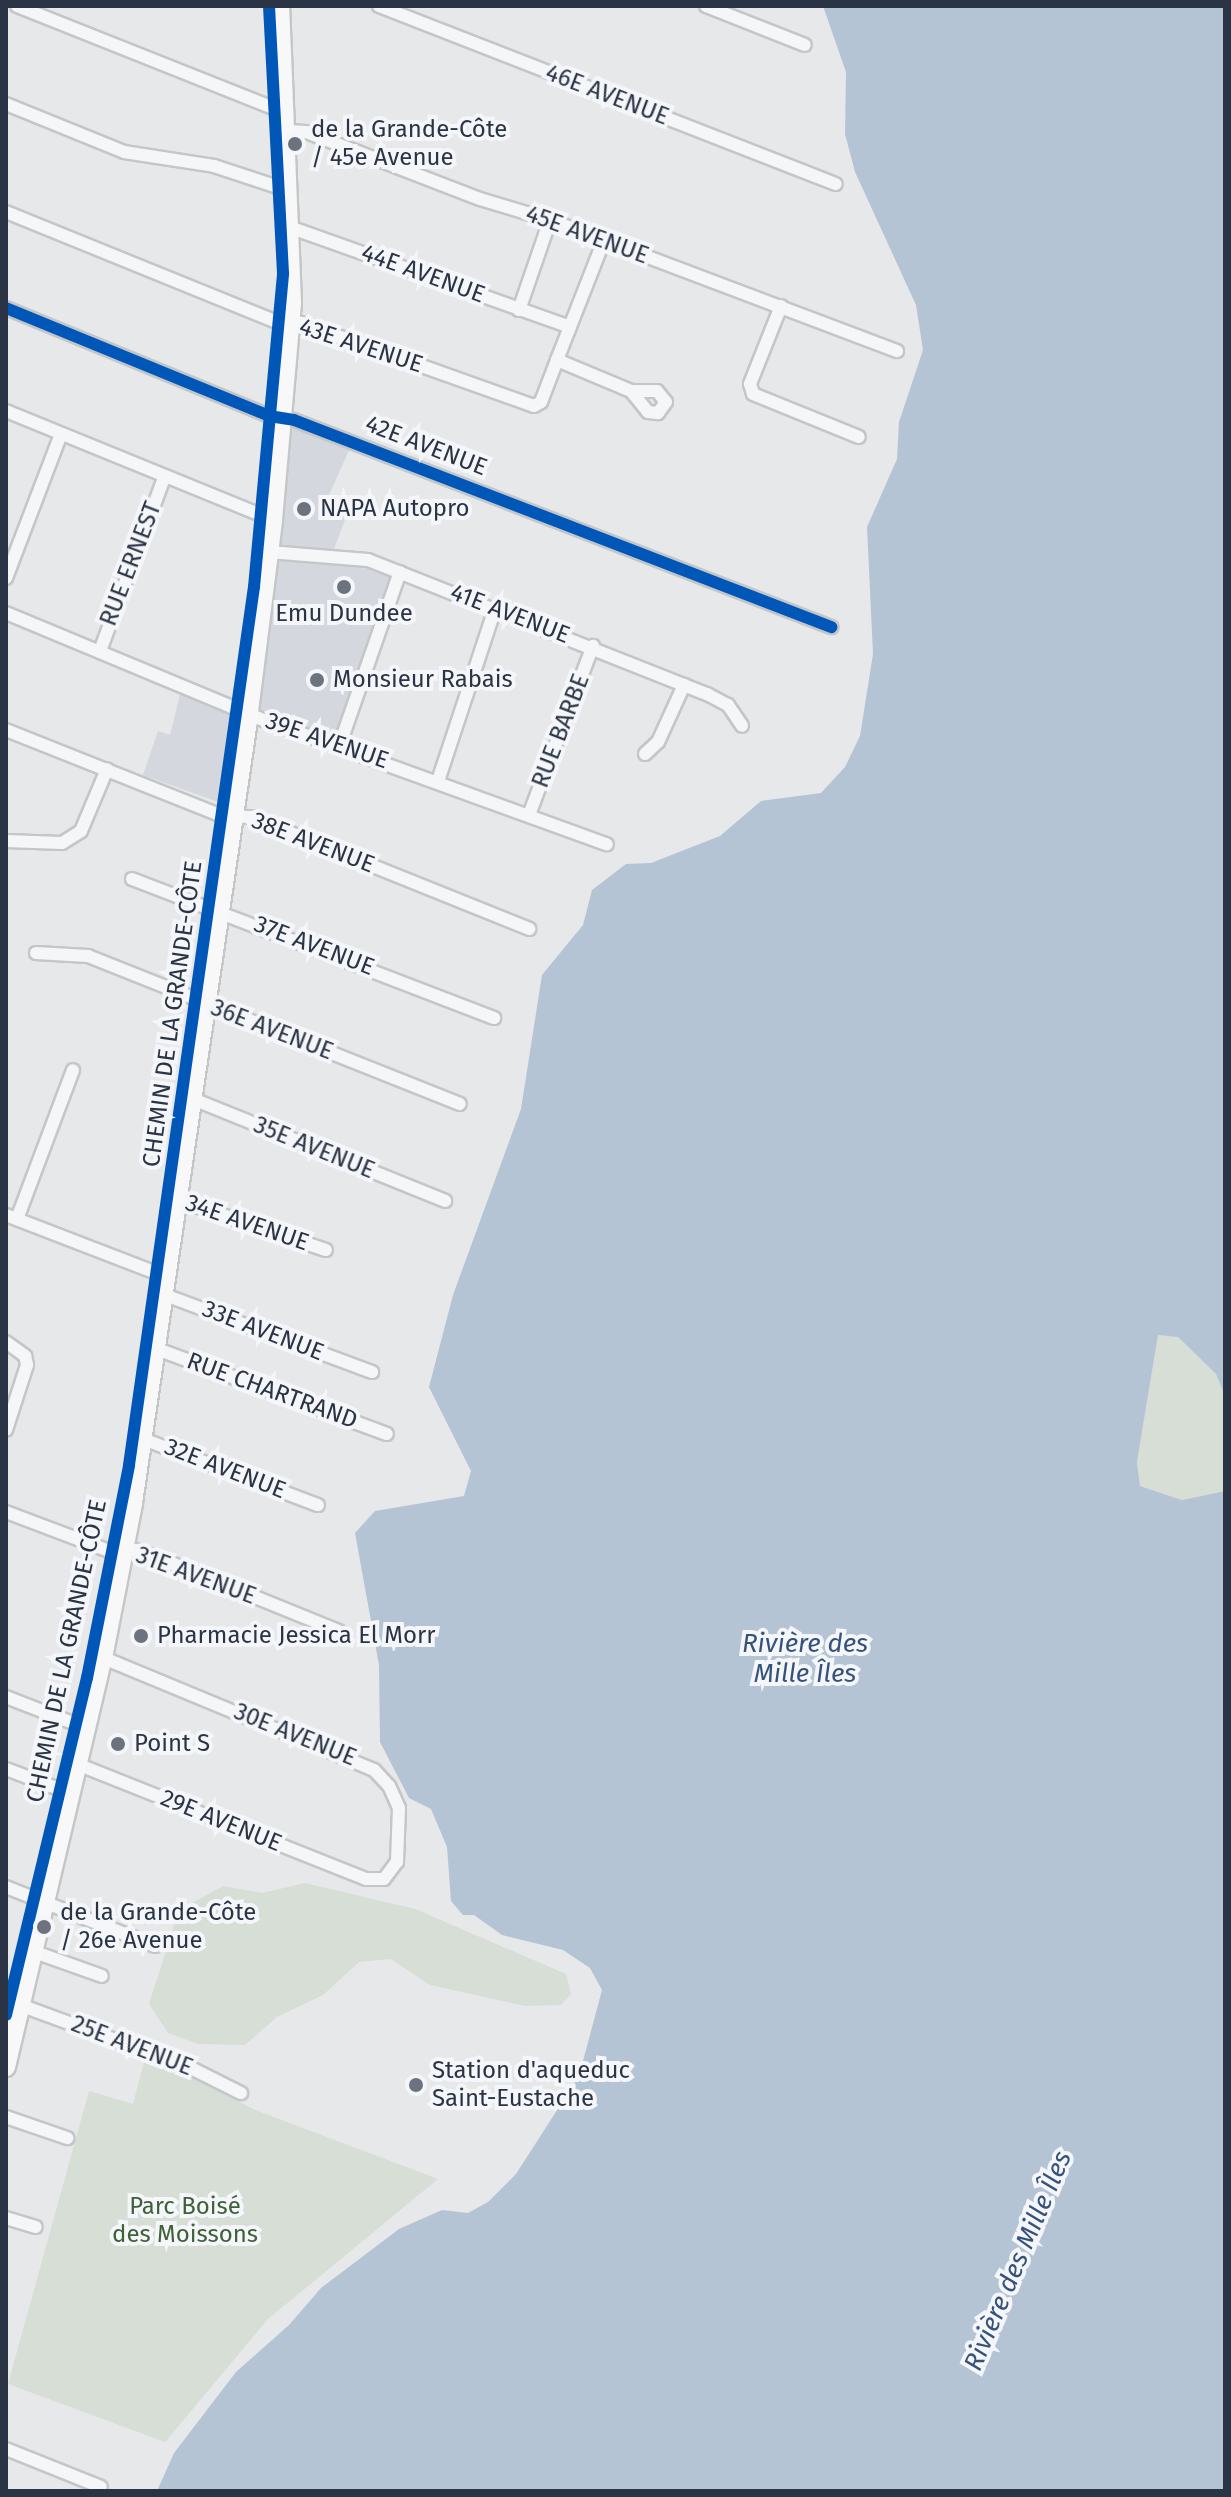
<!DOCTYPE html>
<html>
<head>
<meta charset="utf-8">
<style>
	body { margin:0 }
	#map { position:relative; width:1231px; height:2497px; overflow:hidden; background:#e6e8ea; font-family:"Fira Sans",sans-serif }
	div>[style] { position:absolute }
	.built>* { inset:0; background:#d4d7dd }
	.green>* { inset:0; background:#d6ded6 }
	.water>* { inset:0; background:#b4c4d5 }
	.roads { filter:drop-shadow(2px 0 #c4c6c8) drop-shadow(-2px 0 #c4c6c8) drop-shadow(0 2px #c4c6c8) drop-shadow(0 -2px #c4c6c8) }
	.minor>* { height:12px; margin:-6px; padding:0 6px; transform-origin:6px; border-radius:6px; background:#f5f6f7 }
	.secondary>* { height:18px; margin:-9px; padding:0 9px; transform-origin:9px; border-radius:9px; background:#f8f8f8 }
	.cycleway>* { height:12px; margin:-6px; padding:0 6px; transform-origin:6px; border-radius:6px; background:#0057b8 }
	.dots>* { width:22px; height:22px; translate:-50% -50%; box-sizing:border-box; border:4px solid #f4f6f9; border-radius:50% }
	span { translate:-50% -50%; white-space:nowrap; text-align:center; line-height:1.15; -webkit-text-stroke:8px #f4f6f9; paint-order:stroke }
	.street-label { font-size:24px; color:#2b3445 }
	.poi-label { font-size:24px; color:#2b3445 }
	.left { translate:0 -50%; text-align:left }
	.park-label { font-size:24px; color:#3f6138 }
	.water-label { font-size:26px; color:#34527a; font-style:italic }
	.frame { position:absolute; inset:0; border:8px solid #2b3445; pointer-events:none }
</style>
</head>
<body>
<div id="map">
	<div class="built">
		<i style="clip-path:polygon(293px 424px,350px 448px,329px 495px,351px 504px,331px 557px,394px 578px,338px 740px,259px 711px)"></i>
		<i style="clip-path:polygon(180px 694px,230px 715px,218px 802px,143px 775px,158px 731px,170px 735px)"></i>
	</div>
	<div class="green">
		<i style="clip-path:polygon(1158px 1335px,1177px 1336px,1216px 1374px,1225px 1396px,1225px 1491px,1182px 1500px,1140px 1486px,1137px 1462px)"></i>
		<i style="clip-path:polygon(305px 1883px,415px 1909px,566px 1974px,571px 1994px,561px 2005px,525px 2006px,430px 1985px,391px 1959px,359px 1962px,323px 1995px,277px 2017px,245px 2045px,198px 2044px,168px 2033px,149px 2004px,179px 1910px,223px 1886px,262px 1893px)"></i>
		<i style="clip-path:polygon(146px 2055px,253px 2109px,438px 2179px,268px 2319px,165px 2442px,8px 2384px,89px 2091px,133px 2104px)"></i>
	</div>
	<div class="water">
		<i style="clip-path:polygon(823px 6px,1225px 6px,1225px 1396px,1216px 1374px,1178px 1337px,1158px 1335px,1137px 1462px,1140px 1486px,1182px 1500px,1225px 1491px,1225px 2491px,157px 2491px,174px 2453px,236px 2372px,289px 2325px,321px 2288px,399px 2229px,442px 2210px,468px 2213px,488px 2202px,516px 2174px,579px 2076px,602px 1990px,590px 1968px,563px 1950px,502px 1935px,474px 1915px,463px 1915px,451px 1901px,447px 1847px,431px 1809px,409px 1798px,380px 1742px,379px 1665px,355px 1533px,375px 1511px,464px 1496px,471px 1471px,429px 1387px,453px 1295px,521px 1109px,542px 975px,583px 925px,592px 890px,626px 864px,651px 863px,720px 836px,761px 801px,821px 793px,845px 767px,860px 736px,873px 654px,867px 527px,897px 459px,899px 422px,923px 350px,916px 305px,855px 172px,845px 134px,846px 72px)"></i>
	</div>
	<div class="roads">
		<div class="minor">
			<i style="left:17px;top:6px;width:289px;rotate:21.7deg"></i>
			<i style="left:379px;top:6px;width:490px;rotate:21.3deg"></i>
			<i style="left:706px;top:6px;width:106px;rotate:21.5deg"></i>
			<i style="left:6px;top:104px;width:127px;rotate:22.1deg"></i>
			<i style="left:124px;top:152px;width:91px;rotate:8.8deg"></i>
			<i style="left:214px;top:166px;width:80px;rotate:18.2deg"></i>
			<i style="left:287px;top:131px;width:19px;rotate:3deg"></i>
			<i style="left:306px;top:132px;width:186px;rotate:21.1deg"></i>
			<i style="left:480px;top:199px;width:73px;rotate:16.7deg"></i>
			<i style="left:550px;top:220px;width:371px;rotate:20.7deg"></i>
			<i style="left:6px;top:212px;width:292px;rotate:22.1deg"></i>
			<i style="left:277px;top:322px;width:24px;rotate:2deg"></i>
			<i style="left:301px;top:323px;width:247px;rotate:19.6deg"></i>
			<i style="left:534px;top:406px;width:8px;rotate:-30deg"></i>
			<i style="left:541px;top:402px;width:45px;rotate:-69.1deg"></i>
			<i style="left:292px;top:228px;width:295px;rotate:19.6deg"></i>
			<i style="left:604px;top:240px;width:129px;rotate:111.4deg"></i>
			<i style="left:557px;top:360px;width:80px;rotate:22.7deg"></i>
			<i style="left:631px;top:391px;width:26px"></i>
			<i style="left:657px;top:391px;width:14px;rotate:51deg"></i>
			<i style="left:666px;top:402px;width:14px;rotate:126deg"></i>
			<i style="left:658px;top:413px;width:10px;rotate:-174deg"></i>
			<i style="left:648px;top:412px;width:27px;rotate:-129deg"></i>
			<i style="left:781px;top:306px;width:84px;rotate:111.7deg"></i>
			<i style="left:750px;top:384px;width:10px;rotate:73deg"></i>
			<i style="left:753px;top:394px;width:114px;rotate:22.1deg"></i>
			<i style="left:6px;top:308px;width:284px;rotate:22.3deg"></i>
			<i style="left:269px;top:416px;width:25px;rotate:9deg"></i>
			<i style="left:294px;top:420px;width:576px;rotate:21.08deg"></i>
			<i style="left:519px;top:310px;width:95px;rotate:-71deg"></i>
			<i style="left:6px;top:411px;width:288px;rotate:22.2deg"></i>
			<i style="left:269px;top:552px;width:99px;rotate:4.6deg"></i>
			<i style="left:368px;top:560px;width:365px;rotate:21.6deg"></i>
			<i style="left:707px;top:694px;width:24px;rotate:28deg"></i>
			<i style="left:728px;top:705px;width:25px;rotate:56deg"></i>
			<i style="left:6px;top:578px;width:154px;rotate:-69.1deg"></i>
			<i style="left:6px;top:613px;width:273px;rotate:22.6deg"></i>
			<i style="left:258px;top:718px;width:371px;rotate:19.9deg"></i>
			<i style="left:100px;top:651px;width:184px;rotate:-69.7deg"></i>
			<i style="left:6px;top:730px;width:230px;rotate:21.7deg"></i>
			<i style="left:220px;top:815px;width:31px;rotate:4deg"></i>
			<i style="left:251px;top:817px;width:300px;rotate:21.9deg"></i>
			<i style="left:340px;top:744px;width:182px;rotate:-70.8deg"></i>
			<i style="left:645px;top:754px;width:18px;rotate:-43deg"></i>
			<i style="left:658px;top:742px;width:63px;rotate:-65.5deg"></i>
			<i style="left:438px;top:781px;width:181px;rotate:-71.7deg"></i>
			<i style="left:529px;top:815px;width:181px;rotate:-69.3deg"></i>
			<i style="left:6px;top:841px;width:56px;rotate:2deg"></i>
			<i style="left:62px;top:843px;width:22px;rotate:-32deg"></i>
			<i style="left:81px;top:831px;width:67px;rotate:-67.2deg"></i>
			<i style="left:132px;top:879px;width:388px;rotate:21deg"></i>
			<i style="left:36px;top:953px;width:52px;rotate:3.3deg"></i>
			<i style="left:88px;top:956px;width:400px;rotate:21.7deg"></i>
			<i style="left:193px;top:1099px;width:272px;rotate:22deg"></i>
			<i style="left:178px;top:1200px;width:156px;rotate:18.7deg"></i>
			<i style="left:6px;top:1215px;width:173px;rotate:21.1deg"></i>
			<i style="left:17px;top:1219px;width:159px;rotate:-69.4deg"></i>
			<i style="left:165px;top:1295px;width:221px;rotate:20.4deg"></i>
			<i style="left:6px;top:1342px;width:24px;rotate:36deg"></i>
			<i style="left:25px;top:1356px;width:9px;rotate:77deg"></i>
			<i style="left:27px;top:1365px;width:68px;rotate:107.9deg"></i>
			<i style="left:157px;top:1349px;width:245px;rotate:20.3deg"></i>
			<i style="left:143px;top:1439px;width:187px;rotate:20.7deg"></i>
			<i style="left:6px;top:1512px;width:110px;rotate:20.7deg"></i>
			<i style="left:109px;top:1551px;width:26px;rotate:-2deg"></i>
			<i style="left:135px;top:1550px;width:25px;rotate:18deg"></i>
			<i style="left:159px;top:1558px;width:194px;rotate:22.1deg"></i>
			<i style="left:6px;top:1697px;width:86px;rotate:21.2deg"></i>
			<i style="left:77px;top:1764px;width:311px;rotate:21.7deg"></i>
			<i style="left:366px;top:1879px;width:18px"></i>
			<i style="left:384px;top:1879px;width:21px;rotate:-53deg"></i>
			<i style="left:397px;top:1862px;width:54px;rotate:-87.9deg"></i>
			<i style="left:399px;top:1808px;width:24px;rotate:-114deg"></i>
			<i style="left:389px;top:1786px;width:22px;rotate:-133deg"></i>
			<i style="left:374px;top:1770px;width:293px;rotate:-157.5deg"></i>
			<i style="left:6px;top:1769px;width:68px;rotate:20.6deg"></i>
			<i style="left:6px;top:1887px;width:160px;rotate:21.6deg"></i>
			<i style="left:32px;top:1951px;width:74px;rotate:19.7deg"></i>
			<i style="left:20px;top:2005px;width:182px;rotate:20.2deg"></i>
			<i style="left:191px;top:2068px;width:56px;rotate:26.6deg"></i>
			<i style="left:6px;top:2117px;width:65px;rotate:19deg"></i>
			<i style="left:6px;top:2218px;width:31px;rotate:17deg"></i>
			<i style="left:6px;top:2449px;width:102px;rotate:21.8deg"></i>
		</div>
		<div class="secondary">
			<i style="left:6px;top:2067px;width:420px;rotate:-76.7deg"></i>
			<i style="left:103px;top:1658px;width:158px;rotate:-79deg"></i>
			<i style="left:133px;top:1503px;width:784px;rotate:-81.64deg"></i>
			<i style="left:247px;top:727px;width:209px;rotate:-82.8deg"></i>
			<i style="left:273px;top:520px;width:218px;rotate:-85deg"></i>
			<i style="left:292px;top:303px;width:297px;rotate:-92.3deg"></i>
		</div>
	</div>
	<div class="cycleway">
		<i style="left:6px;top:308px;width:284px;rotate:22.3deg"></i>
		<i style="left:269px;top:416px;width:25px;rotate:9deg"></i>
		<i style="left:294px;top:420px;width:576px;rotate:21.08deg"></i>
		<i style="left:6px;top:2015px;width:347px;rotate:-76.5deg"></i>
		<i style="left:87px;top:1678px;width:217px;rotate:-78.8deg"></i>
		<i style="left:129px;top:1465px;width:887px;rotate:-81.9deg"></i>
		<i style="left:254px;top:587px;width:315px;rotate:-84.7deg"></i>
		<i style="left:283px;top:273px;width:267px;rotate:-93deg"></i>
	</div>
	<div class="dots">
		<i style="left:295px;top:144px;background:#6c737f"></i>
		<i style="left:304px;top:509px;background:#6c737f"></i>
		<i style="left:344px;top:587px;background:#6c737f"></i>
		<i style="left:317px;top:680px;background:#6c737f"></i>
		<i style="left:141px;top:1636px;background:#6c737f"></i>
		<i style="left:118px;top:1744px;background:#6c737f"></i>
		<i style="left:44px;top:1927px;background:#6c737f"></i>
		<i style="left:416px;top:2085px;background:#6c737f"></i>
	</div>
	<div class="street-label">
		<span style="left:607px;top:95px;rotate:21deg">46E AVENUE</span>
		<span style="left:587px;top:235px;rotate:20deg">45E AVENUE</span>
		<span style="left:423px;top:274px;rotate:20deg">44E AVENUE</span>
		<span style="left:361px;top:346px;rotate:18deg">43E AVENUE</span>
		<span style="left:426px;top:446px;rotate:21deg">42E AVENUE</span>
		<span style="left:131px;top:564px;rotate:-69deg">RUE ERNEST</span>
		<span style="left:510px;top:614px;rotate:21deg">41E AVENUE</span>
		<span style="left:561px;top:731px;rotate:-69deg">RUE BARBE</span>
		<span style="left:327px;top:741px;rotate:19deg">39E AVENUE</span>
		<span style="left:313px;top:843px;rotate:21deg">38E AVENUE</span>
		<span style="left:314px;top:946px;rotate:21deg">37E AVENUE</span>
		<span style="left:173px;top:1014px;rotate:-82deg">CHEMIN DE LA GRANDE-CÔTE</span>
		<span style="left:272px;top:1030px;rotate:21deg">36E AVENUE</span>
		<span style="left:314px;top:1148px;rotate:22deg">35E AVENUE</span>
		<span style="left:247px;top:1223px;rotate:19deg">34E AVENUE</span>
		<span style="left:263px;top:1331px;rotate:21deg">33E AVENUE</span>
		<span style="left:272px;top:1391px;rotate:20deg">RUE CHARTRAND</span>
		<span style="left:225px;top:1469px;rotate:21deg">32E AVENUE</span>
		<span style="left:196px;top:1576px;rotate:20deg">31E AVENUE</span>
		<span style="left:67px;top:1651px;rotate:-78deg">CHEMIN DE LA GRANDE-CÔTE</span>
		<span style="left:295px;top:1735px;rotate:22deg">30E AVENUE</span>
		<span style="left:221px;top:1821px;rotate:22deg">29E AVENUE</span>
		<span style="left:132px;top:2046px;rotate:21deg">25E AVENUE</span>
	</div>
	<div class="poi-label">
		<span class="left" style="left:311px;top:144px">de la Grande-Côte<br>/ 45e Avenue</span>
		<span class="left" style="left:320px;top:509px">NAPA Autopro</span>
		<span style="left:344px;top:614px">Emu Dundee</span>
		<span class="left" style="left:333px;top:680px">Monsieur Rabais</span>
		<span class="left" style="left:157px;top:1636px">Pharmacie Jessica El Morr</span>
		<span class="left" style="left:134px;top:1744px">Point S</span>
		<span class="left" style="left:60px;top:1927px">de la Grande-Côte<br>/ 26e Avenue</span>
		<span class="left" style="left:432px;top:2085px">Station d'aqueduc<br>Saint-Eustache</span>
	</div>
	<div class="park-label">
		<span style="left:185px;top:2221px">Parc Boisé<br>des Moissons</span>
	</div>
	<div class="water-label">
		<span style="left:805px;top:1659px">Rivière des<br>Mille Îles</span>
		<span style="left:1018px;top:2261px;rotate:-67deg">Rivière des Mille Îles</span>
	</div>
	<div class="frame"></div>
</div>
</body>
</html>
